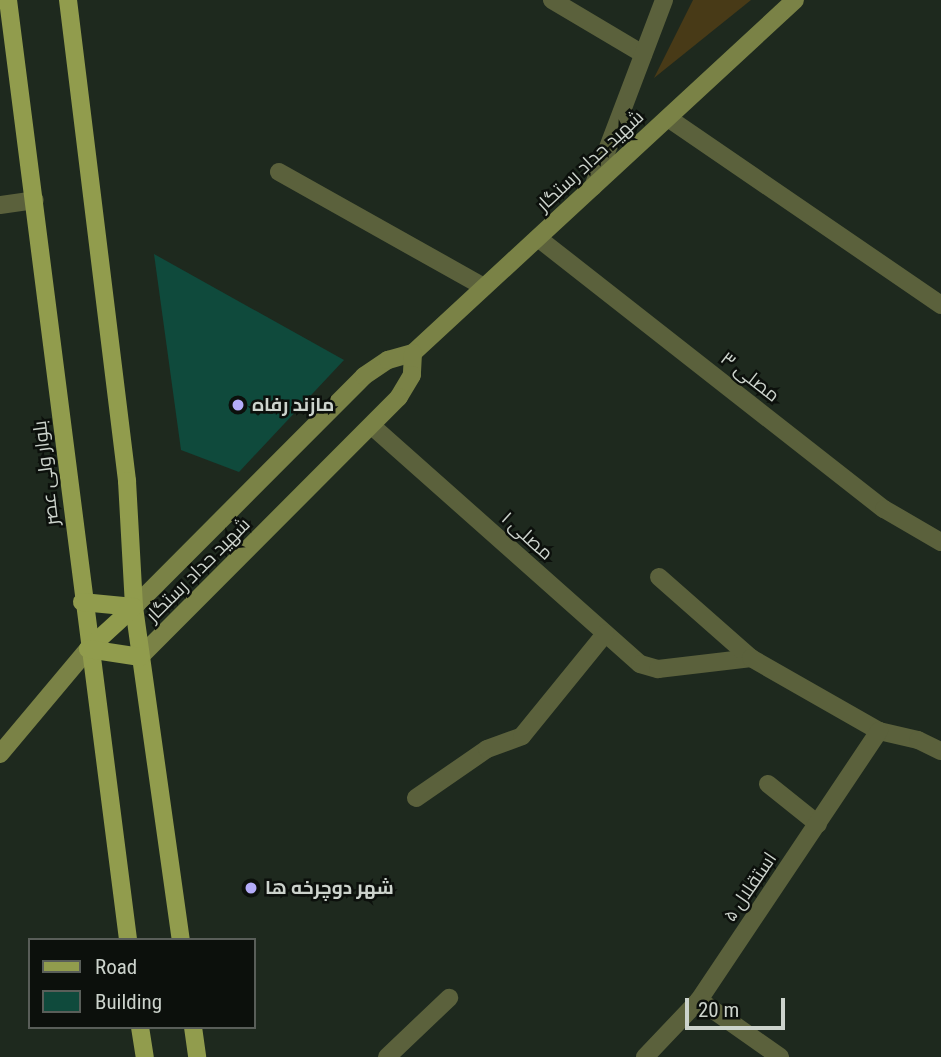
<!DOCTYPE html>
<html>
<head>
<meta charset="utf-8">
<style>
	body { margin:0 }
	#map { position:relative; width:941px; height:1057px; overflow:hidden; background:#1e291e; font-family:"Roboto Condensed",Cairo,sans-serif }
	div>[style] { position:absolute }
	.green>* { inset:0; background:#483a17 }
	.building>* { inset:0; background:#0f4a3c }
	.minor>* { height:18px; margin:-9px; padding:0 9px; transform-origin:9px; border-radius:9px; background:#5b613c }
	.secondary>* { height:18px; margin:-9px; padding:0 9px; transform-origin:9px; border-radius:9px; background:#7a8246 }
	.primary>* { height:18px; margin:-9px; padding:0 9px; transform-origin:9px; border-radius:9px; background:#919c4d }
	.dots>* { width:19px; height:19px; translate:-50% -50%; box-sizing:border-box; border:4px solid #0c100c; border-radius:50% }
	span { translate:-50% -50%; white-space:nowrap; text-align:center; line-height:1.15; -webkit-text-stroke:5px #0c100c; paint-order:stroke }
	.street-label { font-size:19px; color:#ccd3cc }
	.poi-label { font-size:19px; color:#ccd3cc; font-weight:700 }
	.left { translate:0 -50%; text-align:left }
	.legend { position:absolute; left:28px; top:938px; width:228px; height:91px; box-sizing:border-box; background:#0c100c; border:2px solid #595e59; margin:0; padding:9px 12px; list-style:none; font-size:21px; color:#ccd3cc }
	.legend li { display:flex; align-items:center; gap:14px; height:35px }
	.legend b { width:35px; border:2px solid #595e59 }
	.scale { position:absolute; left:685px; top:998px; width:100px; height:32px; box-sizing:border-box; border:4px solid #ccd3cc; border-top:0; padding-left:9px; font-size:21px; line-height:24px; white-space:nowrap; color:#ccd3cc; -webkit-text-stroke:5px #0c100c; paint-order:stroke }
</style>
</head>
<body>
<div id="map">
	<div class="green">
		<i style="clip-path:polygon(693px 0,751px 0,654px 78px)"></i>
	</div>
	<div class="building">
		<i style="clip-path:polygon(154px 254px,344px 360px,239px 472px,181px 450px)"></i>
	</div>
	<div class="minor">
		<i style="left:552px;top:0;width:106px;rotate:30.7deg"></i>
		<i style="left:668px;top:118px;width:331px;rotate:34.4deg"></i>
		<i style="left:279px;top:172px;width:235px;rotate:29.3deg"></i>
		<i style="left:593px;top:187px;width:200px;rotate:-69.2deg"></i>
		<i style="left:0;top:205px;width:35px;rotate:-8deg"></i>
		<i style="left:538px;top:238px;width:439px;rotate:38.1deg"></i>
		<i style="left:884px;top:509px;width:66px;rotate:30.1deg"></i>
		<i style="left:372px;top:426px;width:358px;rotate:41.6deg"></i>
		<i style="left:640px;top:664px;width:19px;rotate:16deg"></i>
		<i style="left:658px;top:669px;width:94px;rotate:-6.7deg"></i>
		<i style="left:659px;top:577px;width:123px;rotate:41.4deg"></i>
		<i style="left:751px;top:658px;width:147px;rotate:29.7deg"></i>
		<i style="left:879px;top:731px;width:40px;rotate:13deg"></i>
		<i style="left:918px;top:740px;width:25px;rotate:26deg"></i>
		<i style="left:768px;top:784px;width:64px;rotate:38.7deg"></i>
		<i style="left:416px;top:798px;width:86px;rotate:-34.6deg"></i>
		<i style="left:487px;top:749px;width:37px;rotate:-20deg"></i>
		<i style="left:522px;top:736px;width:132px;rotate:-50.9deg"></i>
		<i style="left:699px;top:1000px;width:99px;rotate:35.1deg"></i>
		<i style="left:387px;top:1057px;width:86px;rotate:-43.6deg"></i>
		<i style="left:645px;top:1057px;width:79px;rotate:-46.5deg"></i>
		<i style="left:699px;top:1000px;width:324px;rotate:-56.2deg"></i>
	</div>
	<div class="secondary">
		<i style="left:413px;top:353px;width:520px;rotate:-42.74deg"></i>
		<i style="left:134px;top:607px;width:326px;rotate:-45.1deg"></i>
		<i style="left:364px;top:376px;width:29px;rotate:-34deg"></i>
		<i style="left:388px;top:360px;width:26px;rotate:-16deg"></i>
		<i style="left:413px;top:353px;width:22px;rotate:93deg"></i>
		<i style="left:412px;top:375px;width:26px;rotate:121deg"></i>
		<i style="left:399px;top:397px;width:367px;rotate:134.9deg"></i>
		<i style="left:0;top:754px;width:137px;rotate:-50deg"></i>
	</div>
	<div class="primary">
		<i style="left:8px;top:0;width:948px;rotate:82.72deg"></i>
		<i style="left:68px;top:0;width:485px;rotate:83deg"></i>
		<i style="left:127px;top:481px;width:126px;rotate:86.8deg"></i>
		<i style="left:134px;top:607px;width:336px;rotate:82deg"></i>
		<i style="left:82px;top:602px;width:52px;rotate:5.5deg"></i>
		<i style="left:88px;top:649px;width:62px;rotate:-42.4deg"></i>
		<i style="left:88px;top:649px;width:53px;rotate:8.7deg"></i>
		<i style="left:140px;top:1027px;width:30px;rotate:81deg"></i>
		<i style="left:193px;top:1027px;width:30px;rotate:82deg"></i>
	</div>
	<div class="dots">
		<i style="left:238px;top:405px;background:#b4acf9"></i>
		<i style="left:251px;top:888px;background:#b4acf9"></i>
	</div>
	<div class="street-label">
		<span style="left:590px;top:161px;rotate:-43deg">شهید حداد رستگار</span>
		<span style="left:750px;top:377px;rotate:38deg">مصلی ۳</span>
		<span style="left:46px;top:473px;rotate:-97deg">بلوار ولی عصر</span>
		<span style="left:527px;top:536px;rotate:42deg">مصلی ۱</span>
		<span style="left:198px;top:570px;rotate:-45deg">شهید حداد رستگار</span>
		<span style="left:750px;top:887px;rotate:-56deg">استقلال ۵</span>
	</div>
	<div class="poi-label">
		<span class="left" style="left:252px;top:405px">مازند رفاه</span>
		<span class="left" style="left:265px;top:888px">شهر دوچرخه ها</span>
	</div>
	<ul class="legend">
	<li><b style="height:9px;background:#919c4d"></b>Road</li>
	<li><b style="height:19px;background:#0f4a3c"></b>Building</li>
	</ul>
	<div class="scale">20 m</div>
</div>
</body>
</html>
